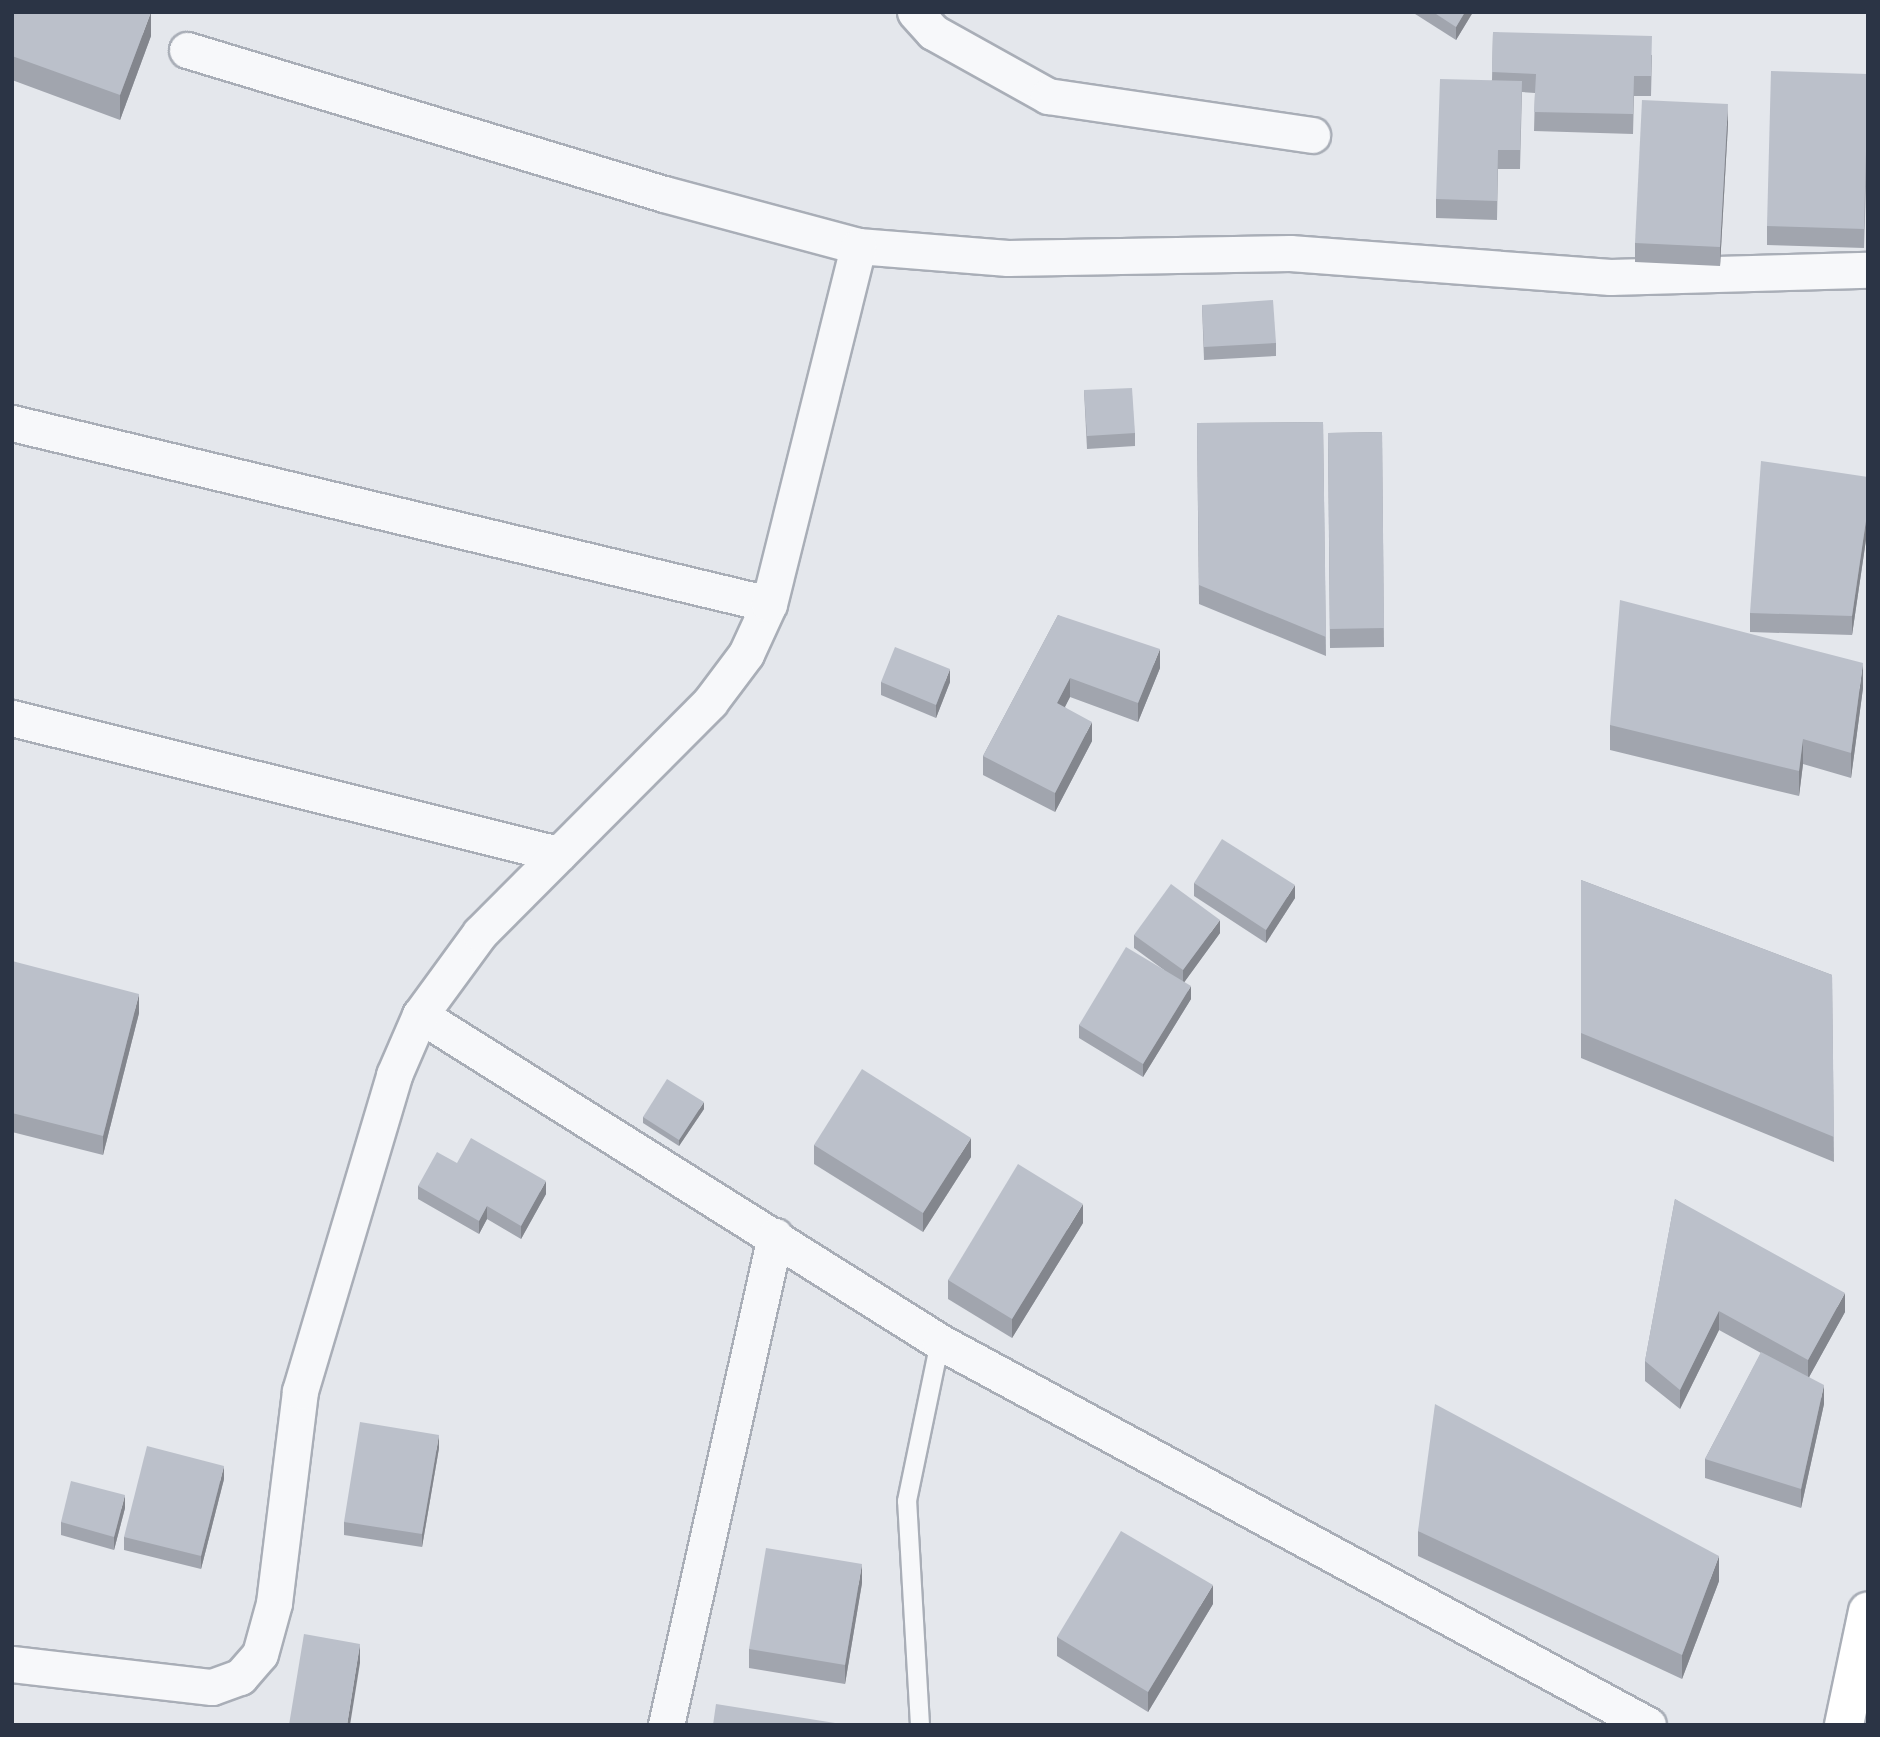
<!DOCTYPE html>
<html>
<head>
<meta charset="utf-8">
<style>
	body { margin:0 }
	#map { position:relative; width:1880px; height:1737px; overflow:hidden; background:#e4e7ec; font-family:"Fira Sans Condensed",sans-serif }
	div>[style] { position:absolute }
	.roads { filter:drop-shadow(2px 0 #a9aeb7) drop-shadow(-2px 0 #a9aeb7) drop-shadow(0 2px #a9aeb7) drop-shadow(0 -2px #a9aeb7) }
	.service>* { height:18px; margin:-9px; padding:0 9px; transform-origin:9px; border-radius:9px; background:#f7f8fa }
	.minor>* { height:35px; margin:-17.5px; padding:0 17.5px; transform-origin:17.5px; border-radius:17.5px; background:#f7f8fa }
	.primary>* { height:38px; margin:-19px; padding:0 19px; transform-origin:19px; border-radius:19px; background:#fff }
	.wall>* { inset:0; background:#a1a5ae }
	.shaded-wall>* { inset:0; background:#83868d }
	.building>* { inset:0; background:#bbc0ca }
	span { translate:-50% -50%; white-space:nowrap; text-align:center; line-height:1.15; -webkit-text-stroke:7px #f4f6f9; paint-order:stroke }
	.frame { position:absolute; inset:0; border:14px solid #2b3445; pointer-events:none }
</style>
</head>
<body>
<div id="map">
	<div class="roads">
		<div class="service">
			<i style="left:920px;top:1725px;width:224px;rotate:-93.3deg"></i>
			<i style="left:907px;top:1501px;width:162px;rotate:-78.3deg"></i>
		</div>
		<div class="minor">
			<i style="left:915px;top:12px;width:27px;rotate:48deg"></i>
			<i style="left:933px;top:32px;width:132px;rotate:29.1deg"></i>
			<i style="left:1048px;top:96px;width:267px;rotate:8.4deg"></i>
			<i style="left:187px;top:50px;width:498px;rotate:16.8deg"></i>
			<i style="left:664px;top:194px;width:201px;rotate:15deg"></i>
			<i style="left:858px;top:246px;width:150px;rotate:4.6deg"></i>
			<i style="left:1008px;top:258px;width:282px;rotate:-1deg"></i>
			<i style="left:1290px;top:253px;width:321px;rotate:4.3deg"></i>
			<i style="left:1610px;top:277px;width:258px;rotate:-1.6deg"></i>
			<i style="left:12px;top:423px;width:778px;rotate:13.45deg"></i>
			<i style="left:12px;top:718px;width:563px;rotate:13.99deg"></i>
			<i style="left:420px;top:1015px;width:614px;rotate:32.16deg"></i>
			<i style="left:940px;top:1342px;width:805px;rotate:28.41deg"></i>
			<i style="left:12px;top:1664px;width:201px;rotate:6.6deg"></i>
			<i style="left:212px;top:1687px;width:30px;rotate:-20deg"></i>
			<i style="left:240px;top:1677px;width:30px;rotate:-49deg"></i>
			<i style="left:260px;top:1654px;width:53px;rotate:-74.6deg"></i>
			<i style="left:274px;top:1603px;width:214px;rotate:-83deg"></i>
			<i style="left:300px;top:1391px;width:330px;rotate:-73.4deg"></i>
			<i style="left:394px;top:1075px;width:65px;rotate:-66.6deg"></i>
			<i style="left:420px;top:1015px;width:102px;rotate:-53.8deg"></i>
			<i style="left:480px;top:933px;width:326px;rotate:-45.1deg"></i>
			<i style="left:710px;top:702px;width:60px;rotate:-53.1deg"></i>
			<i style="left:746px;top:654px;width:55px;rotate:-65.3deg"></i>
			<i style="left:769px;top:604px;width:369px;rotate:-76deg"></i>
			<i style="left:666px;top:1725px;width:501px;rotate:-77.43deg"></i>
		</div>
		<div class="primary">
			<i style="left:1844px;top:1725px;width:116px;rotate:-78.1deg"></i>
		</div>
	</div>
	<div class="wall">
		<i style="clip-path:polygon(12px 12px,151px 36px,120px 120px,12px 80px)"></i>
		<i style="clip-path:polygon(1412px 12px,1473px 12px,1456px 40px)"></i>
		<i style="clip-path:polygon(1493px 32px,1652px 55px,1651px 96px,1634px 96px,1633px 134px,1534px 131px,1535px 93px,1522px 92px,1520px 169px,1498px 169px,1497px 220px,1436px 218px,1436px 199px,1492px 80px)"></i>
		<i style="clip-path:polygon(1868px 74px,1868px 126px,1864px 248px,1767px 245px,1767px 226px)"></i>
		<i style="clip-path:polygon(1728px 124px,1720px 266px,1635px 262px,1635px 243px)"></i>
		<i style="clip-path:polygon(1202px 305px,1276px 343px,1276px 356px,1204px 360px)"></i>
		<i style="clip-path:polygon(1084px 390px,1135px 433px,1135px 446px,1087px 449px)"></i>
		<i style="clip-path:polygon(1323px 422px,1326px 656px,1199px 604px,1197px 423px)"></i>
		<i style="clip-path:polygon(1382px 432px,1384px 647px,1330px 648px,1328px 433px)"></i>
		<i style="clip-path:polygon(1868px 477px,1868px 526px,1852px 635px,1750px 632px,1750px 613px)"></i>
		<i style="clip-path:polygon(1058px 615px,1160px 668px,1138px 722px,1070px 697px,1065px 707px,1092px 741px,1055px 812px,983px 775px,983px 756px)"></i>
		<i style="clip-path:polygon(881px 682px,950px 682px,936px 718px,881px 695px)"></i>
		<i style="clip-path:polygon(1863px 688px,1851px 778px,1803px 764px,1799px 796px,1610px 750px,1610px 725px)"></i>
		<i style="clip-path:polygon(1581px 880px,1832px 975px,1834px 1162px,1581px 1058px)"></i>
		<i style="clip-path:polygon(1194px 883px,1295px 898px,1266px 943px,1194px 896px)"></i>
		<i style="clip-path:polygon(1220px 933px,1184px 982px,1191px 999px,1143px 1077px,1079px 1038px,1079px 1025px,1164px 970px,1134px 948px,1134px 935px)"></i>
		<i style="clip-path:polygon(12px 961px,139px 1013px,103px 1155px,12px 1132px)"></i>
		<i style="clip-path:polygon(704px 1109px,679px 1146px,643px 1123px,643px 1117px)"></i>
		<i style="clip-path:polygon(814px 1145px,971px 1157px,923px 1232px,814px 1164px)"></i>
		<i style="clip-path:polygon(457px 1163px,546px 1194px,521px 1239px,487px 1219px,479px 1234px,418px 1199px,418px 1186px)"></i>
		<i style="clip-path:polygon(1675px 1199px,1845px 1312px,1809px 1377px,1824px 1404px,1801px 1508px,1705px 1478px,1705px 1459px,1761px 1353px,1719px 1330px,1680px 1409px,1645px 1381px,1645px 1361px)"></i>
		<i style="clip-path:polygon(1083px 1223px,1012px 1338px,948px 1299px,948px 1280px)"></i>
		<i style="clip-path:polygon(439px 1448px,422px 1547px,344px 1535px,344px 1522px)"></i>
		<i style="clip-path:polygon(224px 1479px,201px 1569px,124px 1550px,124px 1537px)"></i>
		<i style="clip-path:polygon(125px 1508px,114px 1550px,61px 1535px,61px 1522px)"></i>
		<i style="clip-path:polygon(1418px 1531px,1719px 1581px,1682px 1679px,1418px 1556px)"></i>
		<i style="clip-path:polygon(862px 1583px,845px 1684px,749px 1668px,749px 1649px)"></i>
		<i style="clip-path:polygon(1213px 1604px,1148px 1712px,1057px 1656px,1057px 1637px)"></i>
	</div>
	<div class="shaded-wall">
		<i style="clip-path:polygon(151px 12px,151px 36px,120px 120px,120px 95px)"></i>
		<i style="clip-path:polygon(1465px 12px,1473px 12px,1456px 40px,1456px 27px)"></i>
		<i style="clip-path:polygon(1728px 104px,1728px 124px,1720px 266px,1720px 247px)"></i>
		<i style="clip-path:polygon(1868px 507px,1868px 526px,1852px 635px,1852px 616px)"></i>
		<i style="clip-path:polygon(1160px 649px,1160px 668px,1138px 722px,1138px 703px)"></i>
		<i style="clip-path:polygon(1863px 663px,1863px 688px,1851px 778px,1851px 753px)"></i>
		<i style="clip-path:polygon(950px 669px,950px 682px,936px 718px,936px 705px)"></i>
		<i style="clip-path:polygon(1070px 678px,1070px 697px,1057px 722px,1057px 703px)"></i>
		<i style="clip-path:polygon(1092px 722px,1092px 741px,1055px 812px,1055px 793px)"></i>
		<i style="clip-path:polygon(1803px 739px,1803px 764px,1799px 796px,1799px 771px)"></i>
		<i style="clip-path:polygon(1295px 885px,1295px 898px,1266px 943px,1266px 930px)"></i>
		<i style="clip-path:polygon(1220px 920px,1220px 933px,1183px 984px,1183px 970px)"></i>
		<i style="clip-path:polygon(1191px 986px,1191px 999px,1143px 1077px,1143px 1064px)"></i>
		<i style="clip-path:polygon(139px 994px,139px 1013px,103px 1155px,103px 1136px)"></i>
		<i style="clip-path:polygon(704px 1102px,704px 1109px,679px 1146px,679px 1140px)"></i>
		<i style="clip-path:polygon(971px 1138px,971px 1157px,923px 1232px,923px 1213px)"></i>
		<i style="clip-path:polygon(546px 1181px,546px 1194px,521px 1239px,521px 1226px)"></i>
		<i style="clip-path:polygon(1083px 1204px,1083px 1223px,1012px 1338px,1012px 1319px)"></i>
		<i style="clip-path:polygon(487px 1206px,487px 1219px,479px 1234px,479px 1221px)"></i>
		<i style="clip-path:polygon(1845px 1293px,1845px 1312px,1808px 1379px,1808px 1360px)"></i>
		<i style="clip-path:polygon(1719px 1311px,1719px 1330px,1680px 1409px,1680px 1390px)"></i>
		<i style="clip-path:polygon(1824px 1385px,1824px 1404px,1801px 1508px,1801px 1489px)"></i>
		<i style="clip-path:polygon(439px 1435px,439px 1448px,422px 1547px,422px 1534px)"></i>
		<i style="clip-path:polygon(224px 1466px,224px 1479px,201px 1569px,201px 1556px)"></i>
		<i style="clip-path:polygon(125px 1495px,125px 1508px,114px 1550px,114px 1537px)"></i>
		<i style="clip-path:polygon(1719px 1556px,1719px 1581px,1682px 1679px,1682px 1655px)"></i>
		<i style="clip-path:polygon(862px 1564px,862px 1583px,845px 1684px,845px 1665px)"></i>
		<i style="clip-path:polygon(1213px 1585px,1213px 1604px,1148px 1712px,1148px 1692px)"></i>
		<i style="clip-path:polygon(360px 1644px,360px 1663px,350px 1725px,347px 1725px)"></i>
	</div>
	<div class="building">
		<i style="clip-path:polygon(12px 12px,151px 12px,120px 95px,12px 56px)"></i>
		<i style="clip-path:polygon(1433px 12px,1465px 12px,1456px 27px)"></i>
		<i style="clip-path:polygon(1493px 32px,1652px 36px,1651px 76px,1634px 76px,1633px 114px,1534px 112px,1536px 74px,1492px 72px)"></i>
		<i style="clip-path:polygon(1771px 71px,1868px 74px,1864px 229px,1767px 226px)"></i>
		<i style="clip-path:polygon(1440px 79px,1522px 81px,1520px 150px,1498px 150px,1497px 201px,1436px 199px)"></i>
		<i style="clip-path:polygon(1642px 100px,1728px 104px,1720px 247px,1635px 243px)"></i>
		<i style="clip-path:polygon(1273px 300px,1276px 343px,1204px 347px,1202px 305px)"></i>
		<i style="clip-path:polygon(1132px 388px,1135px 433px,1087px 436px,1084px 390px)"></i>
		<i style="clip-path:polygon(1323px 422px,1326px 637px,1199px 585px,1197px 423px)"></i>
		<i style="clip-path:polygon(1382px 432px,1384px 628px,1330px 629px,1328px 433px)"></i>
		<i style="clip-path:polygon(1761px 461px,1868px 477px,1868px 507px,1852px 616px,1750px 613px)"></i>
		<i style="clip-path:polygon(1620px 600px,1863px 663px,1851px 753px,1803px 739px,1799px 771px,1610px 725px)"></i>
		<i style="clip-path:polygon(1058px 615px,1160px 649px,1138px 703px,1070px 678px,1057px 703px,1092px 722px,1055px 793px,983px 756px)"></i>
		<i style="clip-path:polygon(895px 647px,950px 669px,936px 705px,881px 682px)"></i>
		<i style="clip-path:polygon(1222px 839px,1295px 885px,1266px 930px,1194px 883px)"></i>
		<i style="clip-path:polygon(1581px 880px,1832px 975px,1834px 1137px,1581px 1033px)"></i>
		<i style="clip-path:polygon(1171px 884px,1220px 920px,1183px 970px,1134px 935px)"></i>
		<i style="clip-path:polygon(1126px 947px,1191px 986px,1143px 1064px,1079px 1025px)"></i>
		<i style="clip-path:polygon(12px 961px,139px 994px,103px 1136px,12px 1113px)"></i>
		<i style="clip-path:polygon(862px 1069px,971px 1138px,923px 1213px,814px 1145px)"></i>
		<i style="clip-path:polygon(667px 1079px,704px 1102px,679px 1140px,643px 1117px)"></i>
		<i style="clip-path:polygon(471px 1138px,546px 1181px,521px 1226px,487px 1206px,479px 1221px,418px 1186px,437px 1152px,457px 1163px)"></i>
		<i style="clip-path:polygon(1018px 1164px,1083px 1204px,1012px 1319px,948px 1280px)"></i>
		<i style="clip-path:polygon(1675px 1199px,1845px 1293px,1808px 1360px,1719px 1311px,1680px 1390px,1645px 1361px)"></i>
		<i style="clip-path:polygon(1761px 1352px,1824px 1385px,1801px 1489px,1705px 1459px)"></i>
		<i style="clip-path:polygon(1435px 1404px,1719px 1556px,1682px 1655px,1418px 1531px)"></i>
		<i style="clip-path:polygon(360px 1422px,439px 1435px,422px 1534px,344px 1522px)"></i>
		<i style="clip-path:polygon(147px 1446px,224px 1466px,201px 1556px,124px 1537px)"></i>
		<i style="clip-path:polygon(71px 1481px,125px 1495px,114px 1537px,61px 1522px)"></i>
		<i style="clip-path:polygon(1121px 1531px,1213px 1585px,1148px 1692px,1057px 1637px)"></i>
		<i style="clip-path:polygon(766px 1548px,862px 1564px,845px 1665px,749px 1649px)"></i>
		<i style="clip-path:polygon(304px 1634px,360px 1644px,347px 1725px,289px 1725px)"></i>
		<i style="clip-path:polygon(716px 1704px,835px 1723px,835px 1725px,713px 1725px)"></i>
	</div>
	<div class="frame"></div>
</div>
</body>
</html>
